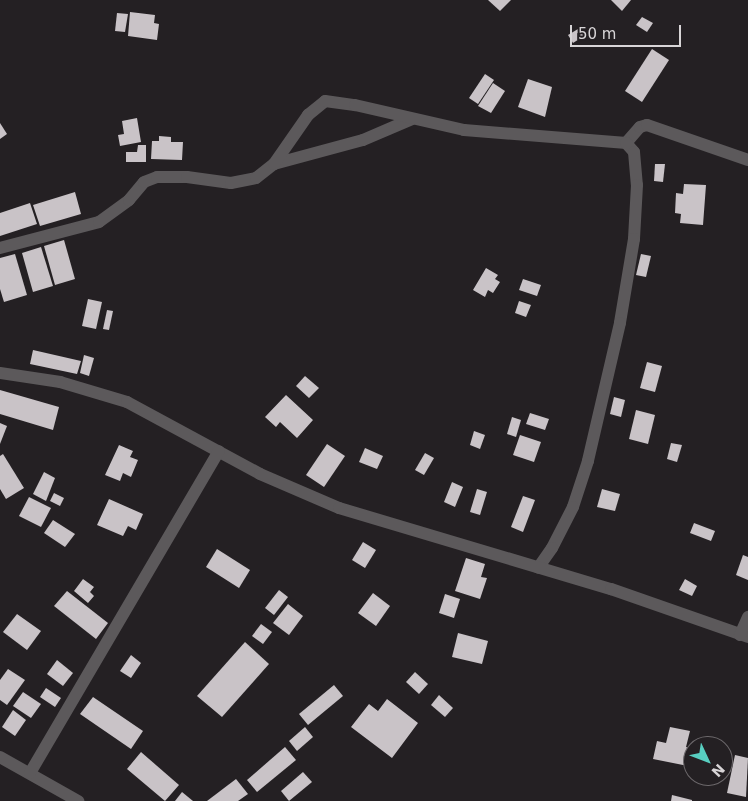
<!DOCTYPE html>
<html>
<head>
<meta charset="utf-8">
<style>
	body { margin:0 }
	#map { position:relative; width:748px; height:801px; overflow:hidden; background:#242023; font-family:"DejaVu Sans",sans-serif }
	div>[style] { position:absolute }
	.building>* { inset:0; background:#c9c3c7 }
	.minor>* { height:12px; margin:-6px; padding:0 6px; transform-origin:6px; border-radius:6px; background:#5c595b }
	span { translate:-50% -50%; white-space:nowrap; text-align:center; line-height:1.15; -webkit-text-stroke:5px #242023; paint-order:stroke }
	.north { position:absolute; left:683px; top:736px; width:50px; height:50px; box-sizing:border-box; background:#242023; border:1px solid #6c686b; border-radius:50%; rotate:133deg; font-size:14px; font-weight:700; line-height:20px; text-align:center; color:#d8d5d7 }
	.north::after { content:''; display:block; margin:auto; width:18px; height:22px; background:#58cec0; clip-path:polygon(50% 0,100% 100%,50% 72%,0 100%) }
	.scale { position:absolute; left:570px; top:25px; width:111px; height:22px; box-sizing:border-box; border:2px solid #d8d5d7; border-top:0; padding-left:6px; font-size:15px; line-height:18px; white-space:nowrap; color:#d8d5d7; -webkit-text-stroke:4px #242023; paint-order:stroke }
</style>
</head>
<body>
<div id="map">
	<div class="building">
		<i style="clip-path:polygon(488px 0,511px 0,500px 11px)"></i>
		<i style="clip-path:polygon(611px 0,631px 0,622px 11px)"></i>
		<i style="clip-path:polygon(130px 12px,155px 15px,154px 23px,159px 24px,157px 40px,128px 36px)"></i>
		<i style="clip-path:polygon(117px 13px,128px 14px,125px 32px,115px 31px)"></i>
		<i style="clip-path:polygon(642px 17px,653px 23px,647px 32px,636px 25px)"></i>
		<i style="clip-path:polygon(583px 26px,587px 34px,573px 43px,568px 35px)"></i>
		<i style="clip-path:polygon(652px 49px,669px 60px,642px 102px,625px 91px)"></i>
		<i style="clip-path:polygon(485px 74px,494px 80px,478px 104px,469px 98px)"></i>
		<i style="clip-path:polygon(528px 79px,552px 87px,545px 117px,518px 107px)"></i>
		<i style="clip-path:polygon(493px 83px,505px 91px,491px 113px,478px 106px)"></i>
		<i style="clip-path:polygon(137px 118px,141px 142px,120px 146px,118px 135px,124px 134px,122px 121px)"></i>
		<i style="clip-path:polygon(0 123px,7px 134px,0 139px)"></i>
		<i style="clip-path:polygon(159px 136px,171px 137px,171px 142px,183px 142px,182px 160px,151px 159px,152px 141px,159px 141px)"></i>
		<i style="clip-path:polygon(138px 145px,146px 145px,146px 162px,126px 162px,126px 152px,137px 152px)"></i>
		<i style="clip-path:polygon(655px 164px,665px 164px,663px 182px,654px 181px)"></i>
		<i style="clip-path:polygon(684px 184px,706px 185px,703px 225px,680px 223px,681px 214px,675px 213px,676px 193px,683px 194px)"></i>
		<i style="clip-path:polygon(75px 192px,81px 214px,40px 226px,33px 205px)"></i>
		<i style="clip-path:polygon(30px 203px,37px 224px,0 236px,0 213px)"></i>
		<i style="clip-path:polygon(64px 240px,75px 279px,55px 285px,44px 246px)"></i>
		<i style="clip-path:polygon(41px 247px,53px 286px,33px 292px,22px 253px)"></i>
		<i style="clip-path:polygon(15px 254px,27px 295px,4px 302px,0 289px,0 258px)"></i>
		<i style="clip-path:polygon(641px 254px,651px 256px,646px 277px,636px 275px)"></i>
		<i style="clip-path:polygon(486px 268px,498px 275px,495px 279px,500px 282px,493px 293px,488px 290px,485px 297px,473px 290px)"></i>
		<i style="clip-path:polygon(523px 279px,541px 285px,537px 296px,519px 290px)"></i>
		<i style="clip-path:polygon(88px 299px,102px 302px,96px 329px,82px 326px)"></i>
		<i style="clip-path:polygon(519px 301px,531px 305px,526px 317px,515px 313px)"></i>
		<i style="clip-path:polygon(107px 310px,113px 311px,109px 330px,103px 329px)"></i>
		<i style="clip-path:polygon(33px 350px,81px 361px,77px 374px,30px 364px)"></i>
		<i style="clip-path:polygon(84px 355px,94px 358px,89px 376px,80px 373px)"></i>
		<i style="clip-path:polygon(647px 362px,662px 366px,655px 392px,640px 388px)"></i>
		<i style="clip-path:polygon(305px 376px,319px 388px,309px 398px,296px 386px)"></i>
		<i style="clip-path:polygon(0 390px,59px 407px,53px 430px,0 414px)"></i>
		<i style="clip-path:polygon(286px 395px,313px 420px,297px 438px,280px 422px,276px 427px,265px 417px)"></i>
		<i style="clip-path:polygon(614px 397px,625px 400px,621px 417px,610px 414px)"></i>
		<i style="clip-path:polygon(636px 410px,655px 415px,648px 444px,629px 439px)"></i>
		<i style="clip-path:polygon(530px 413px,549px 419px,545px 430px,526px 424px)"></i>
		<i style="clip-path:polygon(512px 417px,521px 420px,516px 437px,507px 434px)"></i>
		<i style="clip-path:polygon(0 423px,7px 426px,0 444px)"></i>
		<i style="clip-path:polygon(474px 431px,485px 435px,480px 449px,470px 445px)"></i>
		<i style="clip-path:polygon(520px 435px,541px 442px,534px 462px,513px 455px)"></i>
		<i style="clip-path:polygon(671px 443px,682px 445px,677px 462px,667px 459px)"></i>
		<i style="clip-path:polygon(327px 444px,345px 456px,324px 487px,306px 475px)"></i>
		<i style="clip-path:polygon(119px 445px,133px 451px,130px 457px,138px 460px,131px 477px,123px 473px,120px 481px,105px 475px)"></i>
		<i style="clip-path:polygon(365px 448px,383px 456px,377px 469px,359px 462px)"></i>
		<i style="clip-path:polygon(425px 453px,434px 458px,424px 475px,415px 470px)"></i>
		<i style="clip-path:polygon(3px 454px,24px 488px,6px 499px,0 489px,0 456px)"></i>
		<i style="clip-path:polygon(44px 472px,55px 478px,46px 501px,33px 494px)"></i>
		<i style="clip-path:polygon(452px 482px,463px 487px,455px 507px,444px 502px)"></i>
		<i style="clip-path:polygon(477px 489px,487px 492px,480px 515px,470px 512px)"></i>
		<i style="clip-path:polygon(602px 489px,620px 494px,615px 511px,597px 507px)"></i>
		<i style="clip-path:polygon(54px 493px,64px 498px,60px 506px,50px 501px)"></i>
		<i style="clip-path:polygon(523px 496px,535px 500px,523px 532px,511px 527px)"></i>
		<i style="clip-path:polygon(29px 497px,51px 508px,41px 527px,19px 516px)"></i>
		<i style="clip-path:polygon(109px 499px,143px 514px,136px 530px,128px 526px,123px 536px,97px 525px)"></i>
		<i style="clip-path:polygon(53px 520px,75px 534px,65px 547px,44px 533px)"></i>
		<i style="clip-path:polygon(694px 523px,715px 531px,711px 541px,690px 533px)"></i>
		<i style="clip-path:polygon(363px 542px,376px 550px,365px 568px,352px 560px)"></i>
		<i style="clip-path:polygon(217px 549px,250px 570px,239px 588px,206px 567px)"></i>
		<i style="clip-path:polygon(743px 555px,748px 557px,748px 580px,736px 575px)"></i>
		<i style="clip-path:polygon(466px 558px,485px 564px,481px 577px,487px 578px,480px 599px,455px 591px)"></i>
		<i style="clip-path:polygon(83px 579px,94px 587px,90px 592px,94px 596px,88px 603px,74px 591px)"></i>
		<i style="clip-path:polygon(685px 579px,697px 586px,692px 596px,679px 590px)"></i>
		<i style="clip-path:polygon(279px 590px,288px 597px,274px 615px,265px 608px)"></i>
		<i style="clip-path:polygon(67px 591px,108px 623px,96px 639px,54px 606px)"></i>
		<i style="clip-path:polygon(373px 593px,390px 606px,376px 626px,358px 613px)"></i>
		<i style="clip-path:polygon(445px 594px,460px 599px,454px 618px,439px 613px)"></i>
		<i style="clip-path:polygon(288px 604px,303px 616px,289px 635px,273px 623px)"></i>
		<i style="clip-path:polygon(17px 614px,41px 631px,27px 650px,3px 632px)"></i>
		<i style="clip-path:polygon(261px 624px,272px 632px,263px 644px,252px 636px)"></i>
		<i style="clip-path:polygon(458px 633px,488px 641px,482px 664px,452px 657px)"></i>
		<i style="clip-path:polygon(245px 642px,269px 664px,222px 717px,197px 696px)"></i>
		<i style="clip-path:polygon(131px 655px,141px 663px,131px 678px,120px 671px)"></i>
		<i style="clip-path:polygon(57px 660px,73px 673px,63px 686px,47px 674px)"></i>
		<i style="clip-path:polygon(8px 669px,25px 680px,7px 705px,0 700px,0 680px)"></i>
		<i style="clip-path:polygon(415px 672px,428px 684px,419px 694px,406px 682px)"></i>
		<i style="clip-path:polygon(334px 685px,343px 696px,308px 725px,299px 714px)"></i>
		<i style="clip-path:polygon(46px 688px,61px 698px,55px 707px,40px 697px)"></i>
		<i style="clip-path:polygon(23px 692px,41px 704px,31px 718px,13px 706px)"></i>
		<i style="clip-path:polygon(439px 695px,453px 708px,445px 717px,431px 705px)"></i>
		<i style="clip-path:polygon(93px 697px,143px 731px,131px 749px,80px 714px)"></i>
		<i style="clip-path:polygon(387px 699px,418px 723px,392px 758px,351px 727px,369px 704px,378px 711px)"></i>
		<i style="clip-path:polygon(13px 710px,26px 720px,15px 736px,2px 727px)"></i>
		<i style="clip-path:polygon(305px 727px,313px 737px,297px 751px,289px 741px)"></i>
		<i style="clip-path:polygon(670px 727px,690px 731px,686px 747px,693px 749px,693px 767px,653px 759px,657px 741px,666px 743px)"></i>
		<i style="clip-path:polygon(285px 747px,296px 760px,257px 792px,247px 780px)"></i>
		<i style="clip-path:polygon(141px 752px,179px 785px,165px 801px,127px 769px)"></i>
		<i style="clip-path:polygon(735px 755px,748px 758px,746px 797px,727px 793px)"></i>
		<i style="clip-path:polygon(303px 772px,312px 782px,289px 801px,281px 791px)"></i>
		<i style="clip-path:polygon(236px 779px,248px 794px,238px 801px,207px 801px)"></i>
		<i style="clip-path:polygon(182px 792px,193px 801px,175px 801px)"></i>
		<i style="clip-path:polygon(672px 795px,692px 800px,692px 801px,671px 801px)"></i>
	</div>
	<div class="minor">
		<i style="left:626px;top:143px;width:21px;rotate:-49deg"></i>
		<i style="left:640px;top:127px;width:7px;rotate:-16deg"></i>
		<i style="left:647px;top:125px;width:107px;rotate:19.1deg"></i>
		<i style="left:274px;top:164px;width:92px;rotate:-15.1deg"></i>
		<i style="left:363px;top:140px;width:53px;rotate:-23.2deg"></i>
		<i style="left:0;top:248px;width:102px;rotate:-14.7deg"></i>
		<i style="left:99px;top:222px;width:37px;rotate:-36deg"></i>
		<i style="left:129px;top:200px;width:23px;rotate:-50deg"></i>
		<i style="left:144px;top:182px;width:14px;rotate:-21deg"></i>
		<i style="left:157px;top:177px;width:30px"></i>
		<i style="left:187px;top:177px;width:44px;rotate:7.8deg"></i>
		<i style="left:231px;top:183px;width:25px;rotate:-11deg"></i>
		<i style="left:256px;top:178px;width:23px;rotate:-38deg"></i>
		<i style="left:274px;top:164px;width:60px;rotate:-55.2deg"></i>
		<i style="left:308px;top:115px;width:22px;rotate:-39deg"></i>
		<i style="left:325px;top:101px;width:30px;rotate:8deg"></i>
		<i style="left:355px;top:105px;width:112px;rotate:12.9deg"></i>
		<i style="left:464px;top:130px;width:163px;rotate:4.6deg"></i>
		<i style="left:626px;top:143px;width:12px;rotate:48deg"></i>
		<i style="left:634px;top:152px;width:33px;rotate:85deg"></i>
		<i style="left:637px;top:185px;width:54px;rotate:93.2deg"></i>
		<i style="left:634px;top:239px;width:85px;rotate:99.5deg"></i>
		<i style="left:620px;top:323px;width:142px;rotate:103.1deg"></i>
		<i style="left:588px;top:461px;width:48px;rotate:108.1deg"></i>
		<i style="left:573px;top:507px;width:46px;rotate:117.1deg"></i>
		<i style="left:552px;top:548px;width:24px;rotate:125deg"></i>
		<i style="left:0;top:373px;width:61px;rotate:8.5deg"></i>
		<i style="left:60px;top:382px;width:70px;rotate:16.6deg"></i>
		<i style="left:127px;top:402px;width:151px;rotate:28.4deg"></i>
		<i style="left:260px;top:474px;width:86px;rotate:23.3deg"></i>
		<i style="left:339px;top:508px;width:284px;rotate:16.6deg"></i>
		<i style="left:611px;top:589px;width:145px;rotate:19.3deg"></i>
		<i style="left:740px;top:635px;width:20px;rotate:-66deg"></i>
		<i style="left:0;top:757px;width:90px;rotate:29.4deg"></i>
		<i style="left:30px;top:773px;width:373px;rotate:-59.6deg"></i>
	</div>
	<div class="north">N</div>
	<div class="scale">50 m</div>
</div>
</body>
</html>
